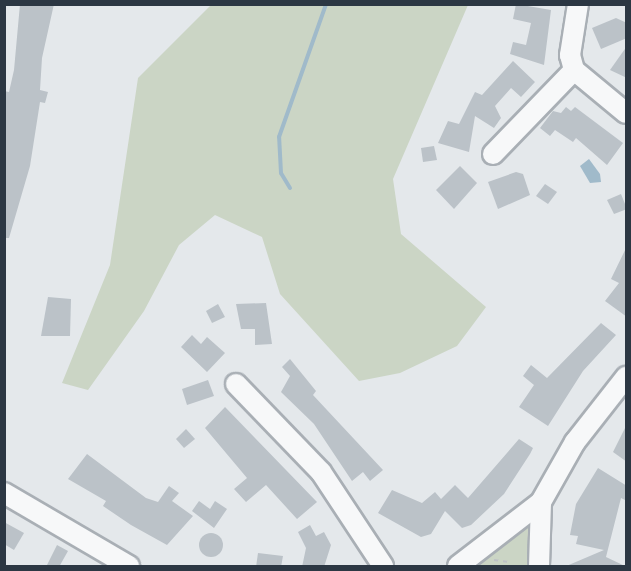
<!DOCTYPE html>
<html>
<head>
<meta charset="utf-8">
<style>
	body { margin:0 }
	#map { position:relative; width:631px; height:571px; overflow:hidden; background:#e4e8eb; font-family:"Varela Round",sans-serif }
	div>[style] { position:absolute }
	.green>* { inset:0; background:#cbd5c5 }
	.water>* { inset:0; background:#a0baca }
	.stream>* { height:4px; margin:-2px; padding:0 2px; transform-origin:2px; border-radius:2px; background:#a0baca }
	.building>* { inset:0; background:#bbc2c8 }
	.round { border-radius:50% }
	.path>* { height:2px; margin-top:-1px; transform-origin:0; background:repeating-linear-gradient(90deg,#bec2c6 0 4.5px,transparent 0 9px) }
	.roads { filter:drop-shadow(2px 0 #a9afb5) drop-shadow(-2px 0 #a9afb5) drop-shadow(0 2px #a9afb5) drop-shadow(0 -2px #a9afb5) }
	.minor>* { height:20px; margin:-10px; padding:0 10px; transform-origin:10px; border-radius:10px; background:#f7f8f9 }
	span { translate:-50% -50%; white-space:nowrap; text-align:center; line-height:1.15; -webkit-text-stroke:5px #f4f6f8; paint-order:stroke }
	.frame { position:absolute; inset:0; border:6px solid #2c3743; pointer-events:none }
</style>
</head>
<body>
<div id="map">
	<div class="green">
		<i style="clip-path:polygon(212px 4px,468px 5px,393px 179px,401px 234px,486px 307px,457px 346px,400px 373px,359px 381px,280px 294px,262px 237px,215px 215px,179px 245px,144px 311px,88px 390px,62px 383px,110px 265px,138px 78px)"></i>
		<i style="clip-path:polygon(530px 522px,533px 566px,468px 566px)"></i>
	</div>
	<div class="water">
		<i style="clip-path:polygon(589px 159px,600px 174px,601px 182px,590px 183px,580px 166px)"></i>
	</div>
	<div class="stream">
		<i style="left:290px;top:188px;width:17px;rotate:-121deg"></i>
		<i style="left:281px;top:173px;width:36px;rotate:-93deg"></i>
		<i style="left:279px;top:137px;width:141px;rotate:-70.5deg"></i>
	</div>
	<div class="building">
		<i style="clip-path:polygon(20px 4px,54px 4px,42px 58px,40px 90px,48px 92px,45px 103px,40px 102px,30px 166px,9px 238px,4px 238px,4px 91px,9px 92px,14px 70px)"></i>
		<i style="clip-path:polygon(516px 4px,551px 10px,544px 65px,510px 54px,513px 42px,526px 45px,531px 23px,513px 19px)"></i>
		<i style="clip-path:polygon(616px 18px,627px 23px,627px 38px,601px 49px,592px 28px)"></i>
		<i style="clip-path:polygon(627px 46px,627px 78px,610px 70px)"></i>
		<i style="clip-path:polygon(513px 61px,535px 82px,521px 97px,511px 88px,495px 106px,501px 118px,494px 128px,475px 116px,469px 152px,438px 143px,448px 121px,459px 124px,475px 92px,482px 95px)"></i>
		<i style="clip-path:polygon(566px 107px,571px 111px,575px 107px,623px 143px,607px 165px,576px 138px,573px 142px,555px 130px,550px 136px,540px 128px,553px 111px,561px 113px)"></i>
		<i style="clip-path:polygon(434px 146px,437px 160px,423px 162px,421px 148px)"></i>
		<i style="clip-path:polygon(460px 166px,477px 183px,454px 209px,436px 190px)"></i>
		<i style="clip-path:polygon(516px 172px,523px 174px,530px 195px,498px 209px,488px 182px)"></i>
		<i style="clip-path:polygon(545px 184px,557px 192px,548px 204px,536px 196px)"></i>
		<i style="clip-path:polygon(621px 194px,627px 209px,614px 214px,607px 200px)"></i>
		<i style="clip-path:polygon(627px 246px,627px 317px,605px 301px,619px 283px,611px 279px)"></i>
		<i style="clip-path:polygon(48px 297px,71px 299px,70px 336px,41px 336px)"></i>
		<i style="clip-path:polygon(266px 303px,272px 344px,255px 345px,255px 329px,241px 329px,236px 304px)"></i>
		<i style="clip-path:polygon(218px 304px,225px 317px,212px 323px,206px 311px)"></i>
		<i style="clip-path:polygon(601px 323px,616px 335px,583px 371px,548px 426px,519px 407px,534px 385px,523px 376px,531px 365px,547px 378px)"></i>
		<i style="clip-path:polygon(192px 335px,201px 344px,207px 337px,225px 353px,207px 372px,181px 347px)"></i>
		<i style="clip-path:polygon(290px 359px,316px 391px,313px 395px,383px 470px,370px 481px,363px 472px,352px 481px,314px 424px,281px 392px,290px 376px,282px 367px)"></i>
		<i style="clip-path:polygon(208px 380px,214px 396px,187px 405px,182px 389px)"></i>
		<i style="clip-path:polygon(225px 407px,317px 502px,297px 519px,266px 485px,246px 502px,234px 489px,247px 478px,205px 428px)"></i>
		<i style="clip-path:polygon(627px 424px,627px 462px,613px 452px)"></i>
		<i style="clip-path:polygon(186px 429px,195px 439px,184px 448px,176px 439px)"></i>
		<i style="clip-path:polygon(519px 439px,533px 448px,530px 454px,504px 494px,471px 525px,462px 528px,445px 511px,431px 534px,421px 537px,378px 513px,392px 490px,422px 503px,435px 492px,441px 499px,455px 485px,468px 498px)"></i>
		<i style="clip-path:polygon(87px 454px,146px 498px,158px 502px,169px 486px,179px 493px,172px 501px,193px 516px,167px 545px,131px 525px,103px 506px,106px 501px,68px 479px)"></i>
		<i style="clip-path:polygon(598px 468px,627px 486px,627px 501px,621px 498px,606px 557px,627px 567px,564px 567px,604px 550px,576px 544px,578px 536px,570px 535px,576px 504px)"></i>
		<i style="clip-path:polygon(199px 501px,210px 509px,215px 501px,227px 509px,214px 528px,192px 511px)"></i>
		<i style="clip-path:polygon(4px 522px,24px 533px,14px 550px,4px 544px)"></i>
		<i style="clip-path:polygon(310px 525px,316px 536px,324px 532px,331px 545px,324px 567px,302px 567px,306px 548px,298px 532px)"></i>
		<i class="round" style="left:199px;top:533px;width:24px;height:24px"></i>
		<i style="clip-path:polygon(57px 545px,68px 551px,59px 567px,46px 567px)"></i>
		<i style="clip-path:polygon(258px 553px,283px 556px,281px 567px,256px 567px)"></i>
	</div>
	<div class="path">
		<i style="left:494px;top:560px;width:15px;rotate:8deg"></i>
	</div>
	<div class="roads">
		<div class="minor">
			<i style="left:578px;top:4px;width:52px;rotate:98.9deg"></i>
			<i style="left:570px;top:55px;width:16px;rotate:75deg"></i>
			<i style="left:574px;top:70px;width:67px;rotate:39.6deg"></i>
			<i style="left:493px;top:154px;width:117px;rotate:-46deg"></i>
			<i style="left:236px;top:384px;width:122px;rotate:46deg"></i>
			<i style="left:321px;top:472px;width:113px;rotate:56.6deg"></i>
			<i style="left:4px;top:493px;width:145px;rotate:30.3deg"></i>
			<i style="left:458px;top:566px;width:105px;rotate:-37.6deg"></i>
			<i style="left:541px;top:502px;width:69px;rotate:-60.5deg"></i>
			<i style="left:575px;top:442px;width:83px;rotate:-51.9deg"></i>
			<i style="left:539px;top:566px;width:64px;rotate:-88.2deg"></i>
		</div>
	</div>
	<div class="frame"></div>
</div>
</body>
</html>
